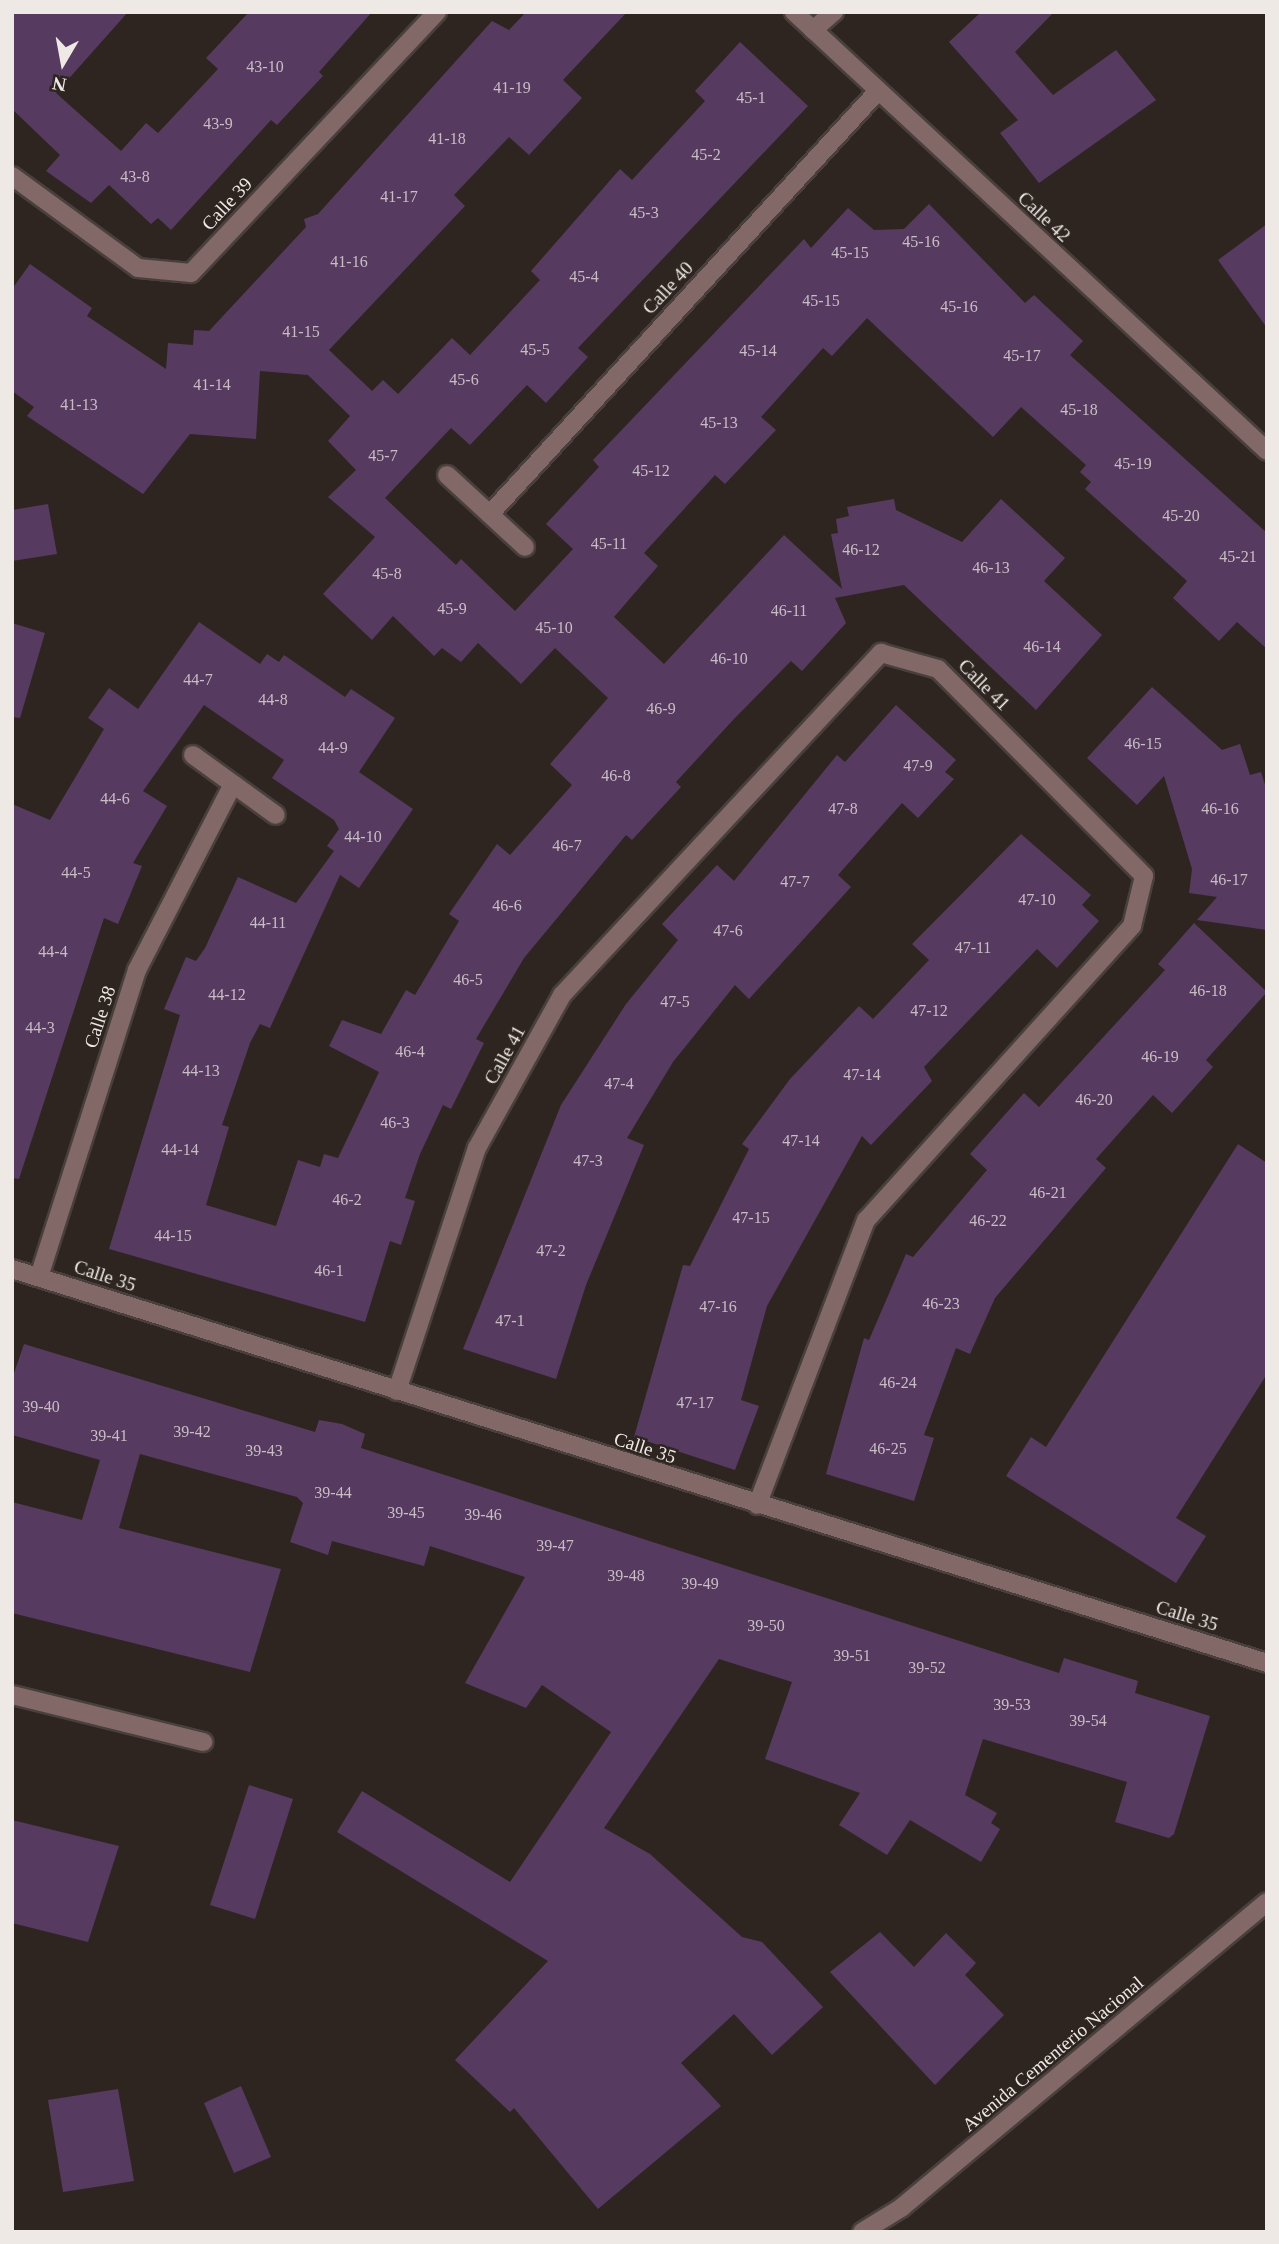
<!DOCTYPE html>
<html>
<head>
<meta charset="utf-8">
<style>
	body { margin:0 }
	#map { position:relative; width:1279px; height:2244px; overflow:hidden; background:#2e2521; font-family:"Times New Roman",serif }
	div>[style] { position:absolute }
	.building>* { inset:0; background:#563a60 }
	.roads { filter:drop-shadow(2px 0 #49403d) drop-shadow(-2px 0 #49403d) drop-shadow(0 2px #49403d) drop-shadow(0 -2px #49403d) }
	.minor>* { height:18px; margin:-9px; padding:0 9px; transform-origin:9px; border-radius:9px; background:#826967 }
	span { translate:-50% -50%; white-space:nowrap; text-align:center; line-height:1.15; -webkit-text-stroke:5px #2e2521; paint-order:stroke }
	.number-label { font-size:16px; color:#c9bdc4 }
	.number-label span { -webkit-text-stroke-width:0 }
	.street-label { font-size:19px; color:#efe9e6 }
	.frame { position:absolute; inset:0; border:14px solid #efe9e6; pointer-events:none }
	.north { position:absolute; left:28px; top:28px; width:70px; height:70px; -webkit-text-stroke:5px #2e2521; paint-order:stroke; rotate:190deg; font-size:19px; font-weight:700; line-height:28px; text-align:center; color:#efe9e6 }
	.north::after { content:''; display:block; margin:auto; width:24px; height:32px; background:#efe9e6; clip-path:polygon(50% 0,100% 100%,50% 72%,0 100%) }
</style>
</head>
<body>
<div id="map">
	<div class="building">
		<i style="clip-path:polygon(12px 12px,128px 12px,56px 93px,121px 151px,146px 123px,158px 133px,218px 69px,206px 58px,249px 12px,372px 12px,319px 72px,323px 76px,277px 125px,271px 120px,171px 230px,158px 218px,151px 224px,109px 185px,91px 203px,46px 171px,60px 155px,12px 109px)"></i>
		<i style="clip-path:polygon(526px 12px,627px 12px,563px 80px,582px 98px,529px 155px,509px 137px,454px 195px,465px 206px,329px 350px,372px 391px,383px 380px,398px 394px,452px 338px,470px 355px,540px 280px,531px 271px,620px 169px,632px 180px,705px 101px,695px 91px,740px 42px,808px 106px,578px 348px,588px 357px,546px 403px,527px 385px,470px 445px,451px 428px,385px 498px,456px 565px,461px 559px,515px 611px,573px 549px,546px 524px,599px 467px,593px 460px,804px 239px,811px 248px,848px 208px,874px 230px,904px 229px,929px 204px,1025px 303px,1034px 295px,1083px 341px,1070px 355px,1267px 533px,1267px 649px,1237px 622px,1219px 641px,1173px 598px,1187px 581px,1085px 489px,1091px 482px,1080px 472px,1086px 465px,1021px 407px,993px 437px,867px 318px,832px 356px,823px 348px,761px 417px,776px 430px,725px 484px,715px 475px,644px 553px,658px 566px,614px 617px,664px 664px,784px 535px,842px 589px,831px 534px,838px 533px,836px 519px,849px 516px,847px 507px,894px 499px,896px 510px,962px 542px,1001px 499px,1065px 558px,1044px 581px,1102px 635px,1036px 710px,904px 585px,835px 598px,846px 623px,802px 671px,791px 661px,733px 720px,676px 782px,681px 787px,632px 840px,626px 835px,524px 958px,476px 1039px,484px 1043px,451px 1109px,443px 1105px,420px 1154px,405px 1198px,415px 1201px,401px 1245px,390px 1241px,365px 1322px,109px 1249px,180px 1015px,164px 1009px,186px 957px,196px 961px,205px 948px,238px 877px,296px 903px,334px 851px,327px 846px,339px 829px,334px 820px,272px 778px,284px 760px,204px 705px,143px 791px,167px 806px,133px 863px,142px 866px,118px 924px,104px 918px,19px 1179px,12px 1178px,12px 804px,50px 820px,104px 729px,88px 718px,109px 688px,138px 709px,199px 622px,260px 664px,267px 654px,279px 662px,284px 655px,345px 697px,351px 689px,395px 718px,359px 772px,413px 809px,359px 888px,340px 875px,270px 1028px,260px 1024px,250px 1043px,222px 1125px,229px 1127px,206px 1205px,276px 1226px,298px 1160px,320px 1167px,324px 1154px,338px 1158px,379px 1072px,329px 1046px,342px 1020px,381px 1034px,406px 990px,415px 995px,459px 921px,449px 914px,497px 844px,510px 855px,572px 785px,550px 764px,608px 698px,555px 648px,521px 684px,478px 643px,461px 662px,442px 648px,434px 656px,393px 616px,372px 640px,323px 594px,375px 537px,328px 497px,356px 470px,328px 441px,350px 416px,308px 375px,260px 371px,256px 439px,190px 434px,143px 494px,27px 416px,34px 407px,12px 391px,12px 289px,30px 264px,92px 308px,87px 316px,166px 369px,168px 343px,193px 345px,194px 330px,209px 331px,306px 227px,304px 219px,318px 214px,492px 21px,509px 30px)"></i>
		<i style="clip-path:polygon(981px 12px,1054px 12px,1015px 52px,1053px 95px,1116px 50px,1156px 100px,1039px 183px,1000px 133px,1018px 120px,949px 42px)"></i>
		<i style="clip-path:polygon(1267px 224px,1267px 328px,1218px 260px)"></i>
		<i style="clip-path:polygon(48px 504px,57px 554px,12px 561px,12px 510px)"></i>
		<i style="clip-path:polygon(12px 623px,45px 633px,20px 718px,12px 717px)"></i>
		<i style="clip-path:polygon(1152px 687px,1222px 750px,1240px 744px,1250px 775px,1261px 772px,1267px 791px,1267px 930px,1197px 920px,1217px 897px,1189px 893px,1192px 869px,1164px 776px,1137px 805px,1087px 758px)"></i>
		<i style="clip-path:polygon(896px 705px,956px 760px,945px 772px,954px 779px,918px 818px,902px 803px,838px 875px,851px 887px,749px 999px,735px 985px,673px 1062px,627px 1138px,644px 1145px,586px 1285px,556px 1379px,463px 1349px,561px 1105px,626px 1004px,678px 940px,662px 924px,717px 865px,734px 881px,837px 755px,845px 762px)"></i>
		<i style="clip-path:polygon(1021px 834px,1091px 895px,1082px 905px,1099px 921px,1057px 968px,1037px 949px,924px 1067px,932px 1081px,871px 1145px,862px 1136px,767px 1306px,741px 1400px,759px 1406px,735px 1470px,634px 1437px,683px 1265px,690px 1266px,749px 1149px,742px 1144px,790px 1079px,859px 1006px,873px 1019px,929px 960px,912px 944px)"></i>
		<i style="clip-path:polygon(1194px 923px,1267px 992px,1206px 1060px,1213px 1067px,1172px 1113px,1153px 1095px,1096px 1159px,1106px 1168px,995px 1298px,970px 1354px,956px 1348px,924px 1435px,934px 1438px,914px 1501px,826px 1474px,864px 1338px,869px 1340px,906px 1254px,913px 1257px,987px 1170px,970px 1154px,1024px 1093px,1039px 1107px,1165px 970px,1158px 964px)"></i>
		<i style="clip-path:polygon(1238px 1144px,1267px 1163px,1267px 1374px,1176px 1518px,1206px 1536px,1176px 1583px,1006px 1476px,1031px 1437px,1046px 1447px)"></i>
		<i style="clip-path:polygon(24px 1344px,315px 1432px,319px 1420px,342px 1424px,365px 1434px,361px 1448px,1059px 1673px,1064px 1658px,1138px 1681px,1135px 1693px,1210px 1716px,1174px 1834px,1169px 1838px,1115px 1822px,1127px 1782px,983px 1739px,965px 1795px,997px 1813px,991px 1823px,1000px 1829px,981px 1862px,910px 1820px,887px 1855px,839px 1825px,860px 1793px,765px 1759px,792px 1682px,719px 1659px,604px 1828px,650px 1854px,742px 1937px,762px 1942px,823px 2007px,772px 2055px,734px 2014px,681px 2063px,721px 2106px,598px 2209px,514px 2108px,510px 2112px,455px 2060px,548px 1961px,337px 1832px,362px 1791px,510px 1882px,611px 1732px,542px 1685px,526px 1708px,465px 1683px,525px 1577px,430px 1546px,424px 1566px,332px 1541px,328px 1555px,290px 1542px,303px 1503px,297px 1497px,140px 1454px,119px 1528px,281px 1569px,250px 1672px,12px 1613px,12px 1502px,82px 1520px,100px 1460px,12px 1435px,12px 1379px)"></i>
		<i style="clip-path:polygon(249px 1785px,293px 1799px,255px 1919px,210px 1905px)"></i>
		<i style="clip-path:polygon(12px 1820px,119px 1846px,88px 1942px,12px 1923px)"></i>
		<i style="clip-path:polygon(880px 1932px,914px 1967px,946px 1933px,976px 1963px,965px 1975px,1004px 2015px,935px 2085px,830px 1972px)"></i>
		<i style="clip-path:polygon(241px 2086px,271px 2157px,234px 2173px,204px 2103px)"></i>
		<i style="clip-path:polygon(118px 2089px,134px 2181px,63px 2192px,48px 2100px)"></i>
	</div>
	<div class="roads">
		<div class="minor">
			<i style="left:794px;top:12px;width:645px;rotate:42.86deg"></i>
			<i style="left:813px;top:30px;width:28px;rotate:-41deg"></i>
			<i style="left:12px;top:176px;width:156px;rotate:36.1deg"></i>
			<i style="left:138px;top:268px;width:53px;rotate:5.4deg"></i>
			<i style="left:191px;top:273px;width:359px;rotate:-46.7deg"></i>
			<i style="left:447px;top:475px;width:106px;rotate:42.7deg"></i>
			<i style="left:490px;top:514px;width:574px;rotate:-47.47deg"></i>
			<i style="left:193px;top:755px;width:102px;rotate:35.9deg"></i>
			<i style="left:12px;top:1269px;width:1315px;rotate:17.43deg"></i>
			<i style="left:39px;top:1277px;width:322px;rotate:-72.3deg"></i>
			<i style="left:137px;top:970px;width:209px;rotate:-62.7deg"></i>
			<i style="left:397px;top:1391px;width:256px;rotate:-71.8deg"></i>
			<i style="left:477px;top:1148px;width:175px;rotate:-60.9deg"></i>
			<i style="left:562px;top:995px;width:468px;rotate:-47deg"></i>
			<i style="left:881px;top:653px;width:59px;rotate:15.7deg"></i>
			<i style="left:938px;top:669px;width:292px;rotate:45.1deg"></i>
			<i style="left:1144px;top:876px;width:51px;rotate:103.5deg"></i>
			<i style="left:1132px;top:926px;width:396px;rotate:132.1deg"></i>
			<i style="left:866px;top:1220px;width:305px;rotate:110.9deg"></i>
			<i style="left:12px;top:1695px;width:197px;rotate:13.8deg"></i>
			<i style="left:862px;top:2232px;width:46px;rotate:-31.6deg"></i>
			<i style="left:901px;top:2208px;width:477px;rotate:-39.9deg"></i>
		</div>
	</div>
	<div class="number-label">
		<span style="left:265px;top:67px">43-10</span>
		<span style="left:512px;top:88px">41-19</span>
		<span style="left:751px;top:98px">45-1</span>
		<span style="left:218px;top:124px">43-9</span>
		<span style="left:447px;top:139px">41-18</span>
		<span style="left:706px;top:155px">45-2</span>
		<span style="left:135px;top:177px">43-8</span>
		<span style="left:399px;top:197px">41-17</span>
		<span style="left:644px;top:213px">45-3</span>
		<span style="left:921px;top:242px">45-16</span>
		<span style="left:850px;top:253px">45-15</span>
		<span style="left:349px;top:262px">41-16</span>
		<span style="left:584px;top:277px">45-4</span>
		<span style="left:821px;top:301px">45-15</span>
		<span style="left:959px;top:307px">45-16</span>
		<span style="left:301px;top:332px">41-15</span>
		<span style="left:535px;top:350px">45-5</span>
		<span style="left:758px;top:351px">45-14</span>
		<span style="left:1022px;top:356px">45-17</span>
		<span style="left:464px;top:380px">45-6</span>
		<span style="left:212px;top:385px">41-14</span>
		<span style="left:79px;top:405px">41-13</span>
		<span style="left:1079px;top:410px">45-18</span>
		<span style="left:719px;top:423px">45-13</span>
		<span style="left:383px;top:456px">45-7</span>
		<span style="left:1133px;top:464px">45-19</span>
		<span style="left:651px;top:471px">45-12</span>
		<span style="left:1181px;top:516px">45-20</span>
		<span style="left:609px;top:544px">45-11</span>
		<span style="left:861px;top:550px">46-12</span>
		<span style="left:1238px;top:557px">45-21</span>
		<span style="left:991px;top:568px">46-13</span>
		<span style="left:387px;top:574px">45-8</span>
		<span style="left:452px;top:609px">45-9</span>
		<span style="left:789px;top:611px">46-11</span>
		<span style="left:554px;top:628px">45-10</span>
		<span style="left:1042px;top:647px">46-14</span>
		<span style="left:729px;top:659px">46-10</span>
		<span style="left:198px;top:680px">44-7</span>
		<span style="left:273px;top:700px">44-8</span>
		<span style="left:661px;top:709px">46-9</span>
		<span style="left:1143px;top:744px">46-15</span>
		<span style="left:333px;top:748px">44-9</span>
		<span style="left:918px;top:766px">47-9</span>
		<span style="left:616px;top:776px">46-8</span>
		<span style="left:115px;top:799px">44-6</span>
		<span style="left:843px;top:809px">47-8</span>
		<span style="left:1220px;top:809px">46-16</span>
		<span style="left:363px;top:837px">44-10</span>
		<span style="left:567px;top:846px">46-7</span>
		<span style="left:76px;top:873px">44-5</span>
		<span style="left:1229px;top:880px">46-17</span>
		<span style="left:795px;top:882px">47-7</span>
		<span style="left:1037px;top:900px">47-10</span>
		<span style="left:507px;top:906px">46-6</span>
		<span style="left:268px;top:923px">44-11</span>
		<span style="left:728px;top:931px">47-6</span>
		<span style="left:973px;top:948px">47-11</span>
		<span style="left:53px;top:952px">44-4</span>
		<span style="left:468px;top:980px">46-5</span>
		<span style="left:1208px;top:991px">46-18</span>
		<span style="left:227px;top:995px">44-12</span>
		<span style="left:675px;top:1002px">47-5</span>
		<span style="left:929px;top:1011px">47-12</span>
		<span style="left:40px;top:1028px">44-3</span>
		<span style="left:410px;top:1052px">46-4</span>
		<span style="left:1160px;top:1057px">46-19</span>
		<span style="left:201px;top:1071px">44-13</span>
		<span style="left:862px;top:1075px">47-14</span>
		<span style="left:619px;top:1084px">47-4</span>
		<span style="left:1094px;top:1100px">46-20</span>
		<span style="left:395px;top:1123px">46-3</span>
		<span style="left:801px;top:1141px">47-14</span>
		<span style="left:180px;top:1150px">44-14</span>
		<span style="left:588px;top:1161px">47-3</span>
		<span style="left:1048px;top:1193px">46-21</span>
		<span style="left:347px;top:1200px">46-2</span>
		<span style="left:751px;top:1218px">47-15</span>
		<span style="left:988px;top:1221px">46-22</span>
		<span style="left:173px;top:1236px">44-15</span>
		<span style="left:551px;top:1251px">47-2</span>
		<span style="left:329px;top:1271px">46-1</span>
		<span style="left:941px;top:1304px">46-23</span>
		<span style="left:718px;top:1307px">47-16</span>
		<span style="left:510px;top:1321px">47-1</span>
		<span style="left:898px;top:1383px">46-24</span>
		<span style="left:695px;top:1403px">47-17</span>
		<span style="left:41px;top:1407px">39-40</span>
		<span style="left:192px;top:1432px">39-42</span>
		<span style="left:109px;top:1436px">39-41</span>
		<span style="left:888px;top:1449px">46-25</span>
		<span style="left:264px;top:1451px">39-43</span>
		<span style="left:333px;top:1493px">39-44</span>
		<span style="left:406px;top:1513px">39-45</span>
		<span style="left:483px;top:1515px">39-46</span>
		<span style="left:555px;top:1546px">39-47</span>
		<span style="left:626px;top:1576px">39-48</span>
		<span style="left:700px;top:1584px">39-49</span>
		<span style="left:766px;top:1626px">39-50</span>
		<span style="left:852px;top:1656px">39-51</span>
		<span style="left:927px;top:1668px">39-52</span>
		<span style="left:1012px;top:1705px">39-53</span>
		<span style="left:1088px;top:1721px">39-54</span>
	</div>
	<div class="street-label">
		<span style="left:227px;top:204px;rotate:-47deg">Calle 39</span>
		<span style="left:1044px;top:217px;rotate:43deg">Calle 42</span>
		<span style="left:668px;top:288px;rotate:-47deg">Calle 40</span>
		<span style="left:984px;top:685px;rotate:45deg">Calle 41</span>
		<span style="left:100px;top:1017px;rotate:-72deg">Calle 38</span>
		<span style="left:505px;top:1055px;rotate:-61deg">Calle 41</span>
		<span style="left:105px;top:1276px;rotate:18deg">Calle 35</span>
		<span style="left:645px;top:1448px;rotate:18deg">Calle 35</span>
		<span style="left:1187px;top:1616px;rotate:17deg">Calle 35</span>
		<span style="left:1053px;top:2054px;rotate:-40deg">Avenida Cementerio Nacional</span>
	</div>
	<div class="frame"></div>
	<div class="north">N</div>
</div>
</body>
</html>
